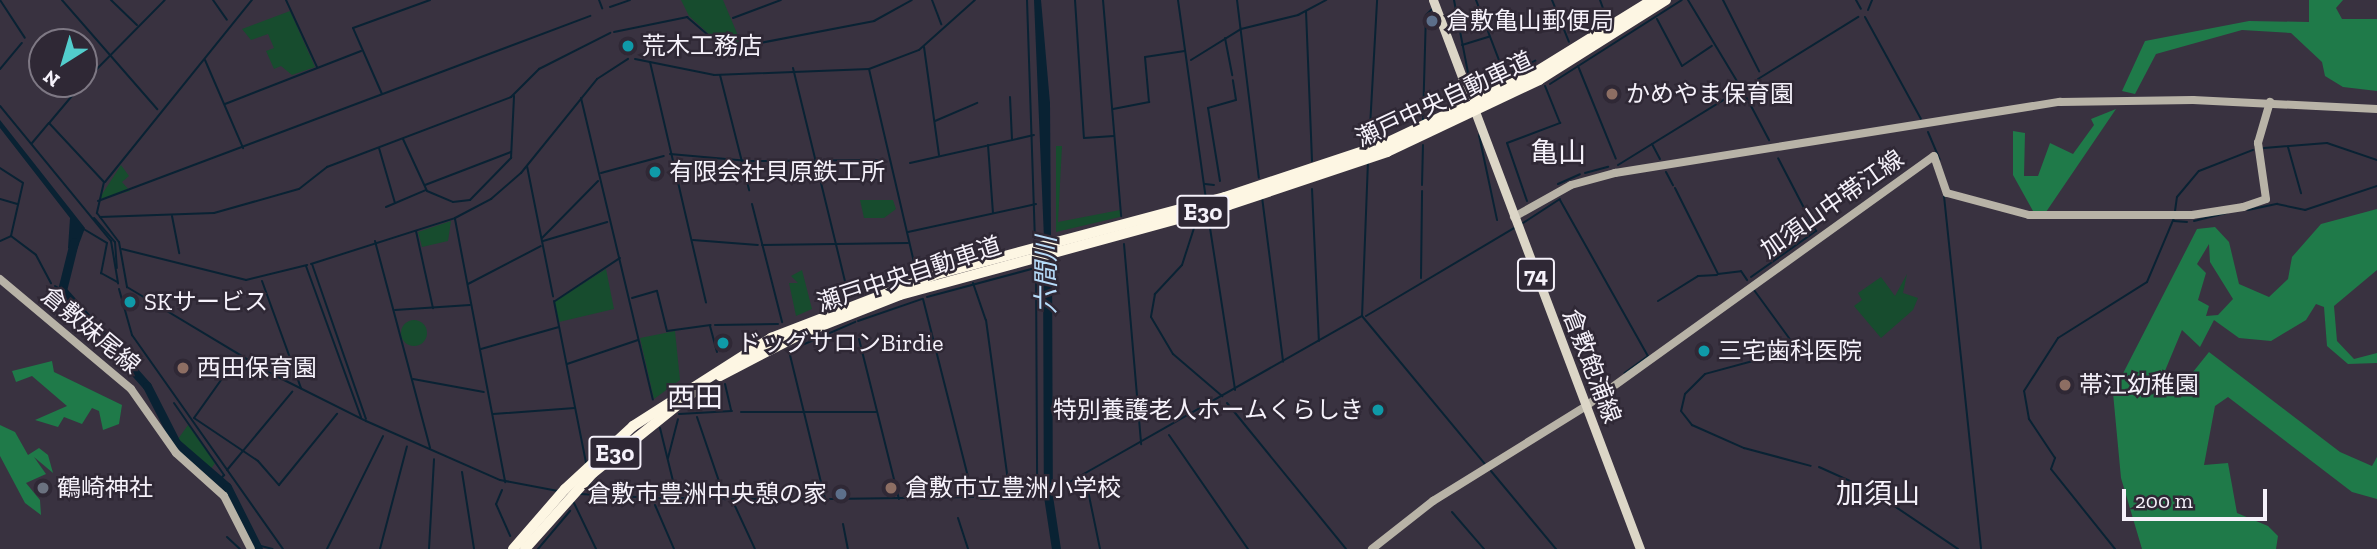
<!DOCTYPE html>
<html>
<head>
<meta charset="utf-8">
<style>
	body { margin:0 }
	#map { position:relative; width:2377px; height:549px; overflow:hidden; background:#393240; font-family:"Zilla Slab","Noto Sans JP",serif }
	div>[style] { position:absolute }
	.green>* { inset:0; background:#174c2e }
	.round { border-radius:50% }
	.forest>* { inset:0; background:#1f7a49 }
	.water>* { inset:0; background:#092233 }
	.stream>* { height:2px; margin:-1px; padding:0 1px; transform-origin:1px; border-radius:1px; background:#092233 }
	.river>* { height:9px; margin:-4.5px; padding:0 4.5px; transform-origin:4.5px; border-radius:4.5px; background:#092233 }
	.secondary>* { height:8px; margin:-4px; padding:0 4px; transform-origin:4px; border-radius:4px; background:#b8b3a7 }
	.primary>* { height:9px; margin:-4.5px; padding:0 4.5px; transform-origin:4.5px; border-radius:4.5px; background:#dcd6c7 }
	.motorway>* { height:10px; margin:-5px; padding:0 5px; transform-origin:5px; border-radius:5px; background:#fdf6e3 }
	.motorway-bridge>* { height:10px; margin:-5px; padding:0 5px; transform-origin:5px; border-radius:5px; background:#fdf6e3 }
	.dots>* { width:19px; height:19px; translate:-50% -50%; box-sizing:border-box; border:4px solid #2f2835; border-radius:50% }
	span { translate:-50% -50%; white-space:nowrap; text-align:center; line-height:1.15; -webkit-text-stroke:5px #2f2835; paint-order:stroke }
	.shield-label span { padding:2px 5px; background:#2f2835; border:2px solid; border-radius:5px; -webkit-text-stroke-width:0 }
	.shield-label { font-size:23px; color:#f5f1fa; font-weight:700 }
	.poi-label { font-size:24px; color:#f5f1fa }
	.left { translate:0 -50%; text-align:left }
	.right { translate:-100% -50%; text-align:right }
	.street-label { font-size:24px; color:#f5f1fa }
	.water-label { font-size:26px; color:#b7dcfa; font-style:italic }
	.quarter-label { font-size:28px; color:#f5f1fa }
	.north { position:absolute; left:28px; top:28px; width:70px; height:70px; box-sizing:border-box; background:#2f2835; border:2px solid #7e7884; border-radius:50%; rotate:217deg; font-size:19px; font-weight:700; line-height:28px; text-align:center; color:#f5f1fa }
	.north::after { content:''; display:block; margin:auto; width:24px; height:32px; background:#52cdcc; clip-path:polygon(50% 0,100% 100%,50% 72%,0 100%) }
	.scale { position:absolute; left:2122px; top:489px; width:145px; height:32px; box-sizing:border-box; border:4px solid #f5f1fa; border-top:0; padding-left:9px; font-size:21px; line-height:24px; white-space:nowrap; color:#f5f1fa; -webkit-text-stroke:5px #2f2835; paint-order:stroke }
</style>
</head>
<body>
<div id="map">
	<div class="green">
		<i style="clip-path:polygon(681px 0,723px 0,742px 45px,720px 44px,689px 16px)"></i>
		<i style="clip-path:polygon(290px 11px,315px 67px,292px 75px,281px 66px,274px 69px,266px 51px,274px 48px,268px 34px,251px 40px,242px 29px)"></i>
		<i style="clip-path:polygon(1056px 146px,1062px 146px,1058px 222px,1120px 210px,1120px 217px,1056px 232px)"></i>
		<i style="clip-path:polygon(121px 165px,129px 176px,122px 182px,130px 191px,99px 199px)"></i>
		<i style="clip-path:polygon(860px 200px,893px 200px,896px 209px,884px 218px,864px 218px)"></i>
		<i style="clip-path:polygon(451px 221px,448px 241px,422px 247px,418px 232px)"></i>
		<i style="clip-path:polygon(606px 269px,614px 309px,559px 322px,554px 302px)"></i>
		<i style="clip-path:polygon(802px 270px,812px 309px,796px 316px,789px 283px,798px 283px,791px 276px)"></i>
		<i style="clip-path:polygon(1907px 274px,1903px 293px,1918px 298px,1913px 310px,1881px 338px,1854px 306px,1862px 300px,1858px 293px,1881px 277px,1895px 296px)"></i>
		<i class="round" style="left:401px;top:320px;width:26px;height:26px"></i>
		<i style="clip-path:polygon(675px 331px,680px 380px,654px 399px,640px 338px)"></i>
		<i style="clip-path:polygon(188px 425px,215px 463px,211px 469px,178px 439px)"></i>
	</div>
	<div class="forest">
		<i style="clip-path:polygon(2309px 0,2343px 0,2336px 8px,2342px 19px,2377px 19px,2377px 91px,2343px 87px,2325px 76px,2322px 62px,2291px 33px,2242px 30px,2156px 54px,2135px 94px,2122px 91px,2145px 41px,2249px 21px,2309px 22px)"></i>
		<i style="clip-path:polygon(2116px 109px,2046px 212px,2033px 211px,2013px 175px,2013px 131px,2025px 133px,2024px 176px,2038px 176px,2050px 143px,2073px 154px,2094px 125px,2091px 119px)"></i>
		<i style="clip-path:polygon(evenodd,2377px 209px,2377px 270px,2334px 306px,2337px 341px,2354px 359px,2377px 353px,2377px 363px,2348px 364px,2327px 346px,2324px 307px,2316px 304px,2306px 320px,2271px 341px,2239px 338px,2214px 320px,2200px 347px,2182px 330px,2162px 378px,2170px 381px,2193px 372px,2209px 352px,2340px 452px,2372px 466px,2377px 457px,2377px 499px,2352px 492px,2228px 397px,2215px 406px,2204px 465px,2228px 463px,2237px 513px,2268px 526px,2278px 536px,2276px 549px,2142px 549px,2121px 478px,2113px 393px,2197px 229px,2215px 227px,2229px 242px,2239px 284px,2269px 297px,2288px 279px,2292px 257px,2321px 224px,2377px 209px,2209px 244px,2210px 262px,2233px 299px,2218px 315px,2206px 316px,2209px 306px,2198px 300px,2206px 273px,2197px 264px,2209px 244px)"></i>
		<i style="clip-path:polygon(52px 361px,54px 372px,122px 405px,119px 424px,103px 430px,99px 411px,92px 408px,82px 424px,64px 417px,58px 427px,35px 420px,67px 406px,32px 376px,16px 382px,12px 371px)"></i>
		<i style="clip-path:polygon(0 425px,15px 432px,28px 455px,39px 448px,48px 455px,53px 473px,34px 457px,46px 474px,26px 483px,40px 500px,41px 515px,25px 503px,0 456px)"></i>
	</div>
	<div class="water">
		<i style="clip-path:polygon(1034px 0,1041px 0,1050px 103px,1051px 237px,1044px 239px)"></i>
		<i style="clip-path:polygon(0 120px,85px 228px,76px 252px,68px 248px,70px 218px,0 128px)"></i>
	</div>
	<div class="stream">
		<i style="left:0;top:0;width:45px;rotate:56.7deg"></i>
		<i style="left:62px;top:0;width:145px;rotate:48.9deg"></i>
		<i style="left:111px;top:0;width:36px;rotate:44deg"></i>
		<i style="left:213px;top:0;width:24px;rotate:55deg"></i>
		<i style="left:286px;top:0;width:74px;rotate:65.2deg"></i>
		<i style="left:599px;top:0;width:9px;rotate:69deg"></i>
		<i style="left:932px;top:0;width:26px;rotate:69deg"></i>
		<i style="left:1027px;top:0;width:238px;rotate:88.1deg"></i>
		<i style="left:1075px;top:0;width:138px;rotate:86.3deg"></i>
		<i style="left:1084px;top:138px;width:30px;rotate:-4deg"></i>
		<i style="left:1103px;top:0;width:217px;rotate:85.2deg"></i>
		<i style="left:1178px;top:0;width:201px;rotate:82deg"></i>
		<i style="left:1237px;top:0;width:179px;rotate:83deg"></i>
		<i style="left:1454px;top:0;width:90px;rotate:79.1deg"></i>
		<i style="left:1476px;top:0;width:81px;rotate:69.1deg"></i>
		<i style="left:1505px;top:76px;width:34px;rotate:-27deg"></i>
		<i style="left:1552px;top:0;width:45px;rotate:68deg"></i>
		<i style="left:1600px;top:0;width:20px;rotate:70deg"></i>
		<i style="left:1688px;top:0;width:97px;rotate:58.9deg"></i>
		<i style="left:1723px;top:0;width:80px;rotate:63.1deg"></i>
		<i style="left:1856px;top:0;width:10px;rotate:61deg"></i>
		<i style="left:610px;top:7px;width:21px;rotate:-19deg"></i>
		<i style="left:1868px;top:10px;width:11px;rotate:-68deg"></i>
		<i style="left:1306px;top:11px;width:150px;rotate:87.7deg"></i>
		<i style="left:1865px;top:17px;width:116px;rotate:61.2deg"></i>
		<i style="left:733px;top:18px;width:51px;rotate:-20.6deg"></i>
		<i style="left:1657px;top:19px;width:53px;rotate:62deg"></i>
		<i style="left:1682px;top:66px;width:36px;rotate:-34deg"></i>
		<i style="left:614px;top:32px;width:75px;rotate:-11.6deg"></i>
		<i style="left:687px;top:17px;width:45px;rotate:40.5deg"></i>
		<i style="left:721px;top:46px;width:13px;rotate:9deg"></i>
		<i style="left:734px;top:48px;width:143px;rotate:-10.9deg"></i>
		<i style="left:874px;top:21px;width:43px;rotate:-28.9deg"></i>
		<i style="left:1225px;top:38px;width:38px;rotate:79deg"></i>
		<i style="left:1462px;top:45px;width:28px;rotate:-17deg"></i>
		<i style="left:924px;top:47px;width:109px;rotate:82.1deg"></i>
		<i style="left:635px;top:59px;width:81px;rotate:11.4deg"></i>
		<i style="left:714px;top:75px;width:155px;rotate:-2.2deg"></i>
		<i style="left:869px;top:69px;width:53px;rotate:-20.8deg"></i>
		<i style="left:919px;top:50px;width:75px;rotate:-41.8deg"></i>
		<i style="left:205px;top:60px;width:96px;rotate:66.6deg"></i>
		<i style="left:1191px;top:60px;width:59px;rotate:-31.8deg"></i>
		<i style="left:1241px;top:29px;width:59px;rotate:-13.8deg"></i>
		<i style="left:1298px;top:15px;width:32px;rotate:-28deg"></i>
		<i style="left:650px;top:62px;width:247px;rotate:76.9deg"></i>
		<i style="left:1578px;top:66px;width:100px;rotate:67.8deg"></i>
		<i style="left:793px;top:68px;width:233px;rotate:76.3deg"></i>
		<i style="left:0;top:69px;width:34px;rotate:-50deg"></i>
		<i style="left:869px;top:69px;width:207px;rotate:76.9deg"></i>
		<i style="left:720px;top:75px;width:119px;rotate:75.8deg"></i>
		<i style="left:1758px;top:79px;width:118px;rotate:-31.8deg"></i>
		<i style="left:84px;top:82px;width:115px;rotate:-45.4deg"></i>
		<i style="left:1550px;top:84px;width:156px;rotate:-32.5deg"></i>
		<i style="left:1742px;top:89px;width:58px;rotate:62.1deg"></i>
		<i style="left:382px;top:94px;width:72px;rotate:-113.7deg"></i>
		<i style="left:353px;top:28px;width:82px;rotate:-20deg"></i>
		<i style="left:1010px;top:97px;width:42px;rotate:87.3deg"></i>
		<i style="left:581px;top:98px;width:310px;rotate:76.6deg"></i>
		<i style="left:225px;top:104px;width:146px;rotate:-21.3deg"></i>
		<i style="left:0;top:106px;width:175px;rotate:50.6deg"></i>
		<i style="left:111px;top:241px;width:43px;rotate:80.5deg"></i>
		<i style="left:1113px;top:109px;width:37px;rotate:-11deg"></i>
		<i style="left:1149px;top:102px;width:45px;rotate:-95.1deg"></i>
		<i style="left:1145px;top:57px;width:40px;rotate:-8.5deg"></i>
		<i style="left:1423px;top:120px;width:105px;rotate:-88.4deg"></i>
		<i style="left:1426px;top:15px;width:8px;rotate:-45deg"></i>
		<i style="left:935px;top:121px;width:46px;rotate:-23.2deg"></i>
		<i style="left:50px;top:122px;width:50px;rotate:-49.9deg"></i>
		<i style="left:1928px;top:132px;width:30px;rotate:67deg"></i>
		<i style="left:1479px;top:135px;width:87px;rotate:78deg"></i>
		<i style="left:403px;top:139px;width:57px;rotate:65.2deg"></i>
		<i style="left:427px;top:191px;width:28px;rotate:23deg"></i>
		<i style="left:453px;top:202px;width:17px;rotate:-7deg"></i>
		<i style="left:470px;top:200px;width:59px;rotate:-45.7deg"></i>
		<i style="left:511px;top:158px;width:62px;rotate:-87.2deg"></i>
		<i style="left:32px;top:143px;width:26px;rotate:-50deg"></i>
		<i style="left:49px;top:123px;width:81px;rotate:47deg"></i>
		<i style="left:104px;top:182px;width:32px;rotate:103deg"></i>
		<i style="left:97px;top:213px;width:36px;rotate:53deg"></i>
		<i style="left:119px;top:242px;width:46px;rotate:79.9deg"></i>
		<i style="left:127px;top:287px;width:167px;rotate:31deg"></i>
		<i style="left:270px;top:373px;width:107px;rotate:26.6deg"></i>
		<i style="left:366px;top:421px;width:146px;rotate:23.8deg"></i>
		<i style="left:500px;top:480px;width:59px;rotate:10.7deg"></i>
		<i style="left:1652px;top:144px;width:17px;rotate:62deg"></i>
		<i style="left:988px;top:145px;width:68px;rotate:85.8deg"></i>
		<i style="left:1369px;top:145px;width:145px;rotate:-86.8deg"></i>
		<i style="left:2288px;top:147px;width:48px;rotate:74.2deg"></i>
		<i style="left:379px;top:148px;width:57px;rotate:73.8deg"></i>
		<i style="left:2264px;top:148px;width:63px;rotate:-4.5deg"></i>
		<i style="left:2327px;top:143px;width:53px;rotate:18.8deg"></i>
		<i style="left:670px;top:154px;width:79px;rotate:5.1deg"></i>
		<i style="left:749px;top:161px;width:133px;rotate:-0.4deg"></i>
		<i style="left:1368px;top:161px;width:155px;rotate:92.2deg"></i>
		<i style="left:1362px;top:316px;width:192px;rotate:50.3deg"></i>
		<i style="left:910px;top:163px;width:127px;rotate:-12.7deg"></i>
		<i style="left:1618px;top:165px;width:145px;rotate:-31.7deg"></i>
		<i style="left:527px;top:166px;width:133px;rotate:78.7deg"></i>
		<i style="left:0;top:168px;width:27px;rotate:33deg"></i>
		<i style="left:23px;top:183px;width:54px;rotate:102.8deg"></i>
		<i style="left:1666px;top:172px;width:15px;rotate:62deg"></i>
		<i style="left:601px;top:173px;width:65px;rotate:-15.1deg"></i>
		<i style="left:1585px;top:173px;width:24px;rotate:-15deg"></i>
		<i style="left:1220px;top:181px;width:74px;rotate:-99.3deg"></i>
		<i style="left:1208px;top:108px;width:29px;rotate:-16deg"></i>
		<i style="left:1236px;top:100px;width:20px;rotate:-99deg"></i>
		<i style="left:105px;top:182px;width:234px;rotate:-51.1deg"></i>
		<i style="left:1205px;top:184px;width:9px;rotate:6deg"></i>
		<i style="left:1558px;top:184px;width:24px;rotate:-24deg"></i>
		<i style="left:425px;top:185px;width:92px;rotate:-21deg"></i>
		<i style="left:1422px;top:185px;width:40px;rotate:-88.6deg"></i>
		<i style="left:1675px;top:188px;width:96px;rotate:63.4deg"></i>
		<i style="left:1718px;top:274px;width:23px;rotate:-7deg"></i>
		<i style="left:1741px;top:271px;width:11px;rotate:56deg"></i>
		<i style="left:1312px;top:189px;width:152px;rotate:87.4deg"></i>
		<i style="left:1944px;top:196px;width:355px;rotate:84deg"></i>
		<i style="left:1262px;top:197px;width:166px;rotate:82.7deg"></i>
		<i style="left:0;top:199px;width:18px;rotate:16deg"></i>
		<i style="left:1560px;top:200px;width:179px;rotate:60.6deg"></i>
		<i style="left:1648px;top:356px;width:29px;rotate:144deg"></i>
		<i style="left:98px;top:201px;width:526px;rotate:-20.61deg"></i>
		<i style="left:1527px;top:201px;width:61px;rotate:-109deg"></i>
		<i style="left:1507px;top:143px;width:57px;rotate:-20.7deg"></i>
		<i style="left:1560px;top:123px;width:40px;rotate:-112deg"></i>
		<i style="left:752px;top:204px;width:122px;rotate:75.7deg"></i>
		<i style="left:386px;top:207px;width:43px;rotate:-23deg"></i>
		<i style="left:2248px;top:210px;width:30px;rotate:-12deg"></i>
		<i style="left:2277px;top:204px;width:29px;rotate:12deg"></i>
		<i style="left:2305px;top:210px;width:76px;rotate:-18.4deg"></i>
		<i style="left:2175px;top:211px;width:14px;rotate:-82deg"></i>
		<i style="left:2177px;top:197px;width:34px;rotate:-50deg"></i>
		<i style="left:2199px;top:171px;width:58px;rotate:-21.3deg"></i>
		<i style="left:1208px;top:215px;width:177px;rotate:81.2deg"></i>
		<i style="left:172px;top:216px;width:38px;rotate:79deg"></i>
		<i style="left:100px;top:217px;width:114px;rotate:-2deg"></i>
		<i style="left:214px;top:213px;width:88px;rotate:-15.8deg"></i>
		<i style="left:299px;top:189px;width:36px;rotate:-38deg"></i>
		<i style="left:327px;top:167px;width:197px;rotate:-20.8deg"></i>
		<i style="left:511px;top:97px;width:40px;rotate:-45deg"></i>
		<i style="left:539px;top:69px;width:80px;rotate:-26.9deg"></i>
		<i style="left:94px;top:218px;width:32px;rotate:49deg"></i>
		<i style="left:115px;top:242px;width:26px;rotate:86deg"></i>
		<i style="left:455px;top:219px;width:268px;rotate:79.2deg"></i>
		<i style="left:2174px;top:221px;width:13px;rotate:4deg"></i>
		<i style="left:2194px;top:221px;width:34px;rotate:-14deg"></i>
		<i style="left:1523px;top:223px;width:44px;rotate:-33deg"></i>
		<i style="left:1195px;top:225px;width:42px;rotate:108deg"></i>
		<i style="left:1182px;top:265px;width:40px;rotate:133deg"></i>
		<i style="left:1155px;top:294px;width:23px;rotate:100deg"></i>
		<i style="left:1151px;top:317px;width:43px;rotate:59.3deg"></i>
		<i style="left:1173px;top:354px;width:65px;rotate:40.6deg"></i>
		<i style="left:82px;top:228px;width:29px;rotate:31deg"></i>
		<i style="left:107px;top:243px;width:31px;rotate:101deg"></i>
		<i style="left:101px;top:273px;width:18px;rotate:29deg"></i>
		<i style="left:416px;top:231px;width:79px;rotate:77.6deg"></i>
		<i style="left:908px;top:232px;width:131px;rotate:-12.3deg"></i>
		<i style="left:542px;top:238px;width:80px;rotate:-45.5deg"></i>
		<i style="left:693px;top:240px;width:65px;rotate:4.4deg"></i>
		<i style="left:0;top:241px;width:12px;rotate:-24deg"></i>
		<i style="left:11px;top:236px;width:31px;rotate:37deg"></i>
		<i style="left:36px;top:255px;width:32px;rotate:62deg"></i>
		<i style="left:375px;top:241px;width:214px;rotate:75.1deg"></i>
		<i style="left:543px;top:241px;width:67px;rotate:-16.5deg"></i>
		<i style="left:1124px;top:244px;width:201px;rotate:85.1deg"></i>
		<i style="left:762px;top:245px;width:146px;rotate:-0.8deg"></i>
		<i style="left:122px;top:249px;width:128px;rotate:14deg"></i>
		<i style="left:246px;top:280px;width:63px;rotate:-13.8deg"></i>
		<i style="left:311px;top:264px;width:151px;rotate:-17.7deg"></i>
		<i style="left:455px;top:218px;width:41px;rotate:-27.8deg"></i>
		<i style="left:491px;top:199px;width:40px;rotate:-41deg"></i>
		<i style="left:521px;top:173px;width:121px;rotate:-51deg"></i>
		<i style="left:597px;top:79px;width:37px;rotate:-33deg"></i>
		<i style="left:312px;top:264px;width:164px;rotate:70.8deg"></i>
		<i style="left:306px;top:266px;width:161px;rotate:70deg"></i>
		<i style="left:1036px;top:267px;width:228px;rotate:89.7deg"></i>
		<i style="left:920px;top:270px;width:46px;rotate:-15.3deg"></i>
		<i style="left:1751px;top:277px;width:80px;rotate:-35.3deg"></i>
		<i style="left:1816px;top:231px;width:82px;rotate:-117.5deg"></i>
		<i style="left:1421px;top:278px;width:87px;rotate:-89.3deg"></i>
		<i style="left:262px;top:281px;width:114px;rotate:70deg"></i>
		<i style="left:973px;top:283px;width:39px;rotate:71deg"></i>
		<i style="left:986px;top:320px;width:178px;rotate:82.2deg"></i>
		<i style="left:468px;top:284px;width:82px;rotate:-27.5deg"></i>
		<i style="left:55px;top:286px;width:8px;rotate:30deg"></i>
		<i style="left:119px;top:289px;width:48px;rotate:74.2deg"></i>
		<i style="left:132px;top:335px;width:262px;rotate:54.8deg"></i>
		<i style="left:1754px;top:290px;width:73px;rotate:53.9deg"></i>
		<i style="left:1797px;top:349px;width:95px;rotate:164.8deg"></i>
		<i style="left:1705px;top:374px;width:28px;rotate:135deg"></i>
		<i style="left:1685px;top:394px;width:17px;rotate:103deg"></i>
		<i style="left:1681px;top:411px;width:18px;rotate:52deg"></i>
		<i style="left:1692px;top:425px;width:57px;rotate:23.9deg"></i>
		<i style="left:1744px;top:448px;width:69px;rotate:15deg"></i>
		<i style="left:927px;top:297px;width:112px;rotate:-15deg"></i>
		<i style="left:632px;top:298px;width:26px;rotate:-16deg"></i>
		<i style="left:657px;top:291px;width:41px;rotate:76deg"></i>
		<i style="left:667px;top:331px;width:44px;rotate:-7.8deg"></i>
		<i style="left:923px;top:299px;width:204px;rotate:75.8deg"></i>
		<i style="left:554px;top:301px;width:165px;rotate:78.8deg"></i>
		<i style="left:555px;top:301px;width:78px;rotate:-33.5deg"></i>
		<i style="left:1658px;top:301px;width:47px;rotate:-32deg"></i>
		<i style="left:1698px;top:276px;width:19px;rotate:-3deg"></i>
		<i style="left:395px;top:310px;width:75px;rotate:-3.8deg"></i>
		<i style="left:1366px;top:316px;width:172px;rotate:-30.7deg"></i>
		<i style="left:858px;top:321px;width:68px;rotate:-19deg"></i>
		<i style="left:715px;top:325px;width:63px;rotate:-0.9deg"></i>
		<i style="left:710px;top:326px;width:27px;rotate:75deg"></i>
		<i style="left:859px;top:339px;width:165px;rotate:76deg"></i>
		<i style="left:481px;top:349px;width:81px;rotate:-15.8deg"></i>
		<i style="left:793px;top:349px;width:68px;rotate:-23.5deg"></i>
		<i style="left:789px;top:351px;width:152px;rotate:76.3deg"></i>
		<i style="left:236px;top:359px;width:72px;rotate:125.4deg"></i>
		<i style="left:194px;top:418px;width:77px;rotate:33.9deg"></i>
		<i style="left:258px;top:461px;width:32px;rotate:49deg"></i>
		<i style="left:279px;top:485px;width:92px;rotate:-50.8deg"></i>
		<i style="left:567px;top:364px;width:75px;rotate:-18.7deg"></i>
		<i style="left:413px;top:379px;width:72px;rotate:10.4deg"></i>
		<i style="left:725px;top:384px;width:27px;rotate:77deg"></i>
		<i style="left:174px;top:403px;width:88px;rotate:55.2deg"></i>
		<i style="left:224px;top:475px;width:8px;rotate:130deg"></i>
		<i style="left:1227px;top:403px;width:188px;rotate:50.8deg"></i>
		<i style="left:741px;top:412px;width:135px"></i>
		<i style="left:493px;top:414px;width:82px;rotate:-4.2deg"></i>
		<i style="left:679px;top:414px;width:53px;rotate:-3.2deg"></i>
		<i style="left:697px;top:417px;width:87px;rotate:71.1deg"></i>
		<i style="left:660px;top:428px;width:71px;rotate:76.2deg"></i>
		<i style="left:1169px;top:435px;width:139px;rotate:55.3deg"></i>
		<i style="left:668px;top:458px;width:40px;rotate:-75.6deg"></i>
		<i style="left:1819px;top:467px;width:54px;rotate:24.2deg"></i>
		<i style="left:227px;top:470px;width:102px;rotate:-50.2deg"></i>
		<i style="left:1491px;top:471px;width:102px;rotate:50.2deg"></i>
		<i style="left:462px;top:472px;width:78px;rotate:81.1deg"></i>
		<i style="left:589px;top:482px;width:12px;rotate:85deg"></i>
		<i style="left:1087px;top:486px;width:64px;rotate:78.3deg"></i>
		<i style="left:1048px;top:487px;width:3px"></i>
		<i style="left:1059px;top:488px;width:348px;rotate:-29.6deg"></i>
		<i style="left:502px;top:490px;width:15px;rotate:113deg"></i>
		<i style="left:496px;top:504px;width:35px;rotate:66deg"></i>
		<i style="left:1875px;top:493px;width:100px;rotate:34deg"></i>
		<i style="left:580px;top:494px;width:92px;rotate:3.1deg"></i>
		<i style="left:1043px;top:495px;width:5px"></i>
		<i style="left:676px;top:498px;width:82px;rotate:0.7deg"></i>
		<i style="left:769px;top:499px;width:55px"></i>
		<i style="left:830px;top:499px;width:143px;rotate:-0.8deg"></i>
		<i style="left:981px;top:499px;width:58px;rotate:-3.9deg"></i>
		<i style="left:574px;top:503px;width:51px;rotate:64.4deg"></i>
		<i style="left:655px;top:505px;width:48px;rotate:66.6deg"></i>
		<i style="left:735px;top:506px;width:47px;rotate:65.1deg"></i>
		<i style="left:1452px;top:512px;width:49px;rotate:49.1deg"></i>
		<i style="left:958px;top:518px;width:33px;rotate:72deg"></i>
		<i style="left:843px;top:524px;width:25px;rotate:79deg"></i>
		<i style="left:227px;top:537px;width:18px;rotate:43deg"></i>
		<i style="left:257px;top:545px;width:16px;rotate:14deg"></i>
		<i style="left:327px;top:549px;width:126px;rotate:-63.6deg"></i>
		<i style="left:380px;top:549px;width:106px;rotate:-75.3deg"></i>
		<i style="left:429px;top:549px;width:90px;rotate:-86.8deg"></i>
		<i style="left:538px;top:549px;width:50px;rotate:-49.9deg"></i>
		<i style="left:2115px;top:549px;width:102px;rotate:-128.7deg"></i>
		<i style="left:2051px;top:469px;width:12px;rotate:-70deg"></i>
		<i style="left:2055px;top:458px;width:47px;rotate:-123.7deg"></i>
		<i style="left:2029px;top:419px;width:28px;rotate:-100deg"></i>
		<i style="left:2024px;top:391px;width:63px;rotate:-57.3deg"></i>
		<i style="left:2058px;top:338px;width:105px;rotate:-32.2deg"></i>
		<i style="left:2147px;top:282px;width:69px;rotate:-67.1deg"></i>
	</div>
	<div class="river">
		<i style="left:74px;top:242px;width:49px;rotate:104deg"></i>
		<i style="left:62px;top:290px;width:128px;rotate:48.5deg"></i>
		<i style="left:147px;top:386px;width:64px;rotate:63deg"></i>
		<i style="left:176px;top:443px;width:67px;rotate:40.8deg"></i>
		<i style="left:227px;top:487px;width:69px;rotate:63.4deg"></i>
		<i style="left:1047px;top:251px;width:245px;rotate:89.8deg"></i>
		<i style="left:1048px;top:496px;width:54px;rotate:81.4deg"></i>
	</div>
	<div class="secondary">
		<i style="left:1514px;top:217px;width:65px;rotate:-29.3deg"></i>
		<i style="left:1571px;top:185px;width:46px;rotate:-15.3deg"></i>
		<i style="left:1615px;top:173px;width:451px;rotate:-9.1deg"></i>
		<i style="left:2060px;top:102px;width:133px;rotate:-0.9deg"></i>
		<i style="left:2193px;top:100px;width:184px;rotate:2.8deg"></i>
		<i style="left:0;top:279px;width:171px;rotate:40deg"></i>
		<i style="left:131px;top:389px;width:78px;rotate:54.9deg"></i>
		<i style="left:176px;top:453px;width:64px;rotate:41.9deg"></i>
		<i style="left:224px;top:496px;width:59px;rotate:63deg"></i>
		<i style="left:1372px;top:549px;width:78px;rotate:-38.2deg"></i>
		<i style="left:1433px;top:501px;width:180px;rotate:-31.8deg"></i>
		<i style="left:1586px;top:406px;width:428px;rotate:-35.7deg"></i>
		<i style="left:1934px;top:156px;width:39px;rotate:71deg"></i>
		<i style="left:1947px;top:193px;width:85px;rotate:15deg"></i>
		<i style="left:2029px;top:215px;width:163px"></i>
		<i style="left:2192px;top:215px;width:52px;rotate:-8.9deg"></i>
		<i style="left:2243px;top:207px;width:24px;rotate:-19deg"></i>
		<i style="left:2266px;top:199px;width:57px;rotate:-98.1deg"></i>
		<i style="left:2258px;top:143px;width:43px;rotate:-73.7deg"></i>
	</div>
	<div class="primary">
		<i style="left:1433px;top:0;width:587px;rotate:69.34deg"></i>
	</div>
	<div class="motorway">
		<i style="left:525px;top:549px;width:102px;rotate:-48.2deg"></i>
		<i style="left:593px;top:473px;width:128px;rotate:-38.7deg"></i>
	</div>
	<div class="motorway-bridge">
		<i style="left:720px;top:376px;width:93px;rotate:-27.4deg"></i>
		<i style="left:803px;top:333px;width:104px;rotate:-21.4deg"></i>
		<i style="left:900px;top:295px;width:341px;rotate:-15.3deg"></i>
		<i style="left:1229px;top:205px;width:167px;rotate:-18.5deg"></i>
		<i style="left:1387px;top:152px;width:168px;rotate:-25.3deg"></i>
		<i style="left:1539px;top:80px;width:150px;rotate:-32.2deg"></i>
		<i style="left:513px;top:549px;width:79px;rotate:-49.1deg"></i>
		<i style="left:565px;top:489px;width:93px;rotate:-42.8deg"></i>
		<i style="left:633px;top:426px;width:164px;rotate:-32.5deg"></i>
		<i style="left:771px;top:338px;width:175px;rotate:-21.1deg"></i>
		<i style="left:934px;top:275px;width:301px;rotate:-15deg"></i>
		<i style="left:1225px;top:197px;width:168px;rotate:-18.4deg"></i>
		<i style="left:1384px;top:144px;width:166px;rotate:-25.3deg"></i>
		<i style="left:1534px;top:73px;width:139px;rotate:-31.7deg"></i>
	</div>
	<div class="dots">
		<i style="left:1432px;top:21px;background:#5c6f8a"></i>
		<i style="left:628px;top:46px;background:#0f9aa8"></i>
		<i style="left:1612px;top:94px;background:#8d6e63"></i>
		<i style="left:655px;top:172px;background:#0f9aa8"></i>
		<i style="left:130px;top:302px;background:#0f9aa8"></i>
		<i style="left:723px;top:343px;background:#0f9aa8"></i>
		<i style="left:1704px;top:351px;background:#0f9aa8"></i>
		<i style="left:183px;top:368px;background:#8d6e63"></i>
		<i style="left:2065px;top:385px;background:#8d6e63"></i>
		<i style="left:1378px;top:410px;background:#0f9aa8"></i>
		<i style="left:43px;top:488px;background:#6b7280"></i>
		<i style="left:891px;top:488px;background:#8d6e63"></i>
		<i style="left:841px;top:494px;background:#5c6f8a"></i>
	</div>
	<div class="shield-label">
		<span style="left:1203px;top:212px">E30</span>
		<span style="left:1536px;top:275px">74</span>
		<span style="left:615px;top:453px">E30</span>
	</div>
	<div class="poi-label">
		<span class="left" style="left:1446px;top:21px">倉敷亀山郵便局</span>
		<span class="left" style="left:642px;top:46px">荒木工務店</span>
		<span class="left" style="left:1626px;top:94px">かめやま保育園</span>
		<span class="left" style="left:669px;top:172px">有限会社貝原鉄工所</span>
		<span class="left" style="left:144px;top:302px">SKサービス</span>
		<span class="left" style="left:737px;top:343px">ドッグサロンBirdie</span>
		<span class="left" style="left:1718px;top:351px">三宅歯科医院</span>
		<span class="left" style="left:197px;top:368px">西田保育園</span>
		<span class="left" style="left:2079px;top:385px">帯江幼稚園</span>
		<span class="right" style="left:1364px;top:410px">特別養護老人ホームくらしき</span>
		<span class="left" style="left:57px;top:488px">鶴崎神社</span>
		<span class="left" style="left:905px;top:488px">倉敷市立豊洲小学校</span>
		<span class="right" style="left:827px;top:494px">倉敷市豊洲中央憩の家</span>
	</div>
	<div class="street-label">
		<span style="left:1444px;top:99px;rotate:-25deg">瀬戸中央自動車道</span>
		<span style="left:1832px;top:204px;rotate:-35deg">加須山中帯江線</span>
		<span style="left:909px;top:274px;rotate:-18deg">瀬戸中央自動車道</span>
		<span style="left:91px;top:330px;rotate:40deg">倉敷妹尾線</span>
		<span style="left:1592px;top:366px;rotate:69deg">倉敷飽浦線</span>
	</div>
	<div class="water-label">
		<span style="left:1047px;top:275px;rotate:-90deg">六間川</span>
	</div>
	<div class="quarter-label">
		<span style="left:1558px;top:153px">亀山</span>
		<span style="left:695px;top:398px">西田</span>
		<span style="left:1878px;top:494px">加須山</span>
	</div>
	<div class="north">N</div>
	<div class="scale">200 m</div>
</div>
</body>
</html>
